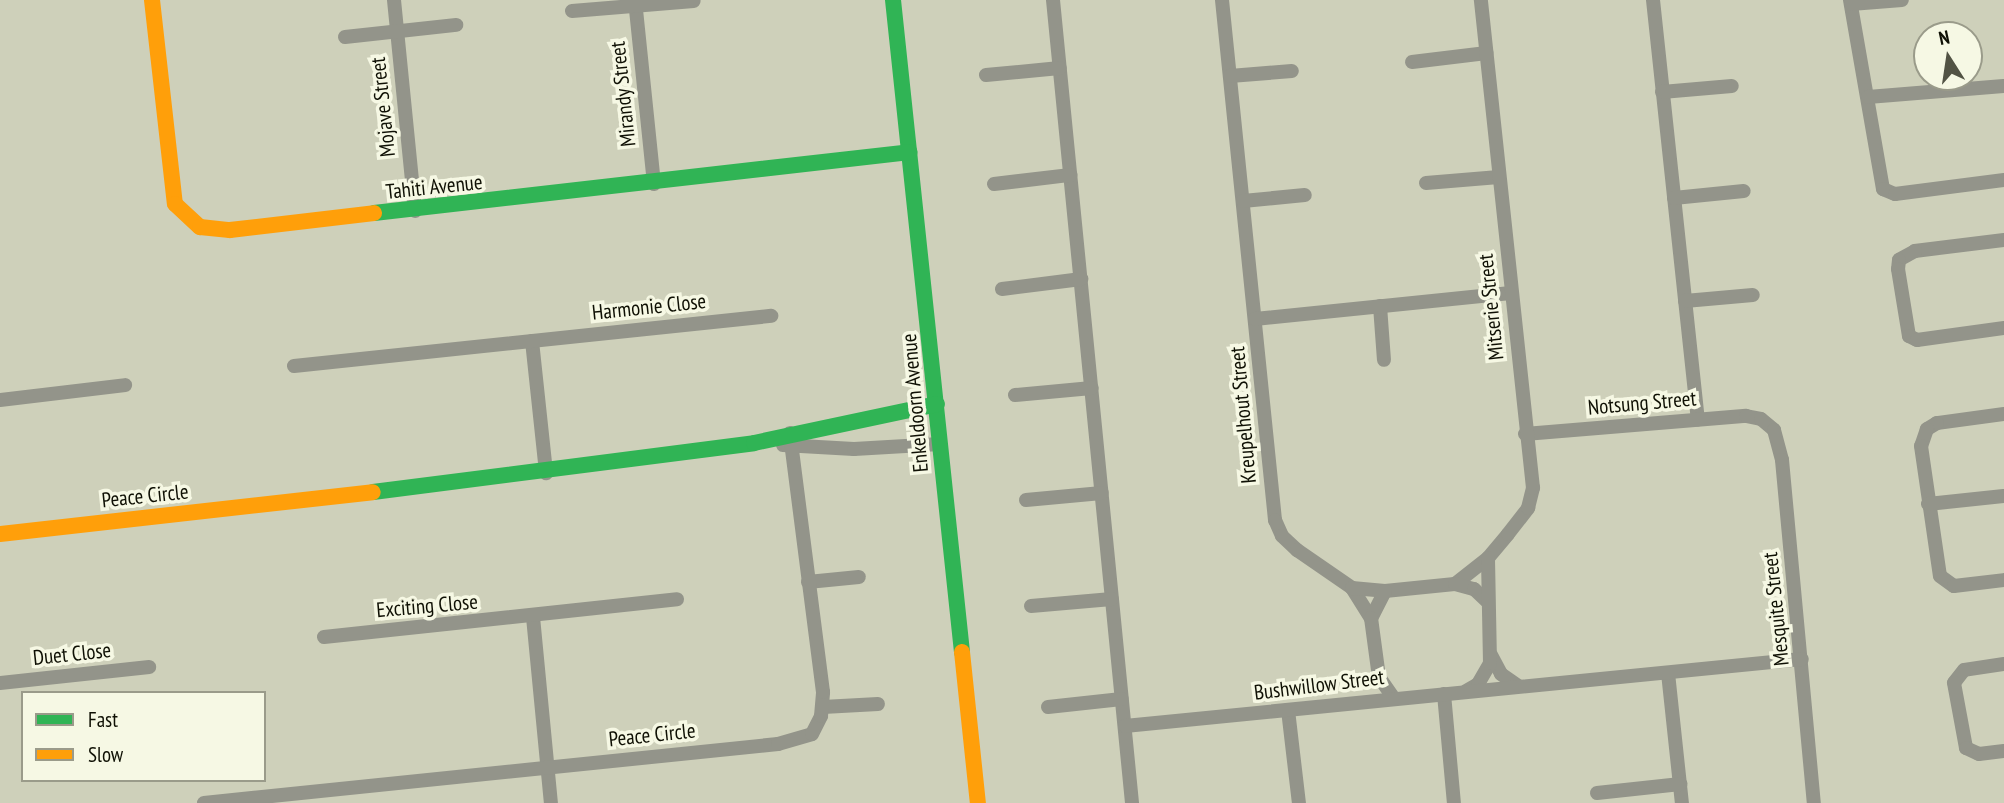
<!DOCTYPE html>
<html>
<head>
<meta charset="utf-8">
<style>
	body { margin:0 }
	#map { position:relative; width:2004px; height:803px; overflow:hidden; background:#ced0ba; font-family:"PT Sans Narrow",sans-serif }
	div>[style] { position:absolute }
	.street>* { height:14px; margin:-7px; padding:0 7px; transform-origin:7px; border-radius:7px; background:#93948a }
	.fast>* { height:16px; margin:-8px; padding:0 8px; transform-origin:8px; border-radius:8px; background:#30b455 }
	.slow>* { height:16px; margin:-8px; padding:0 8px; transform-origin:8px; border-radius:8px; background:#ff9f0a }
	span { translate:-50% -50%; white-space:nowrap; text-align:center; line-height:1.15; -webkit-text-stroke:7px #f6f8e4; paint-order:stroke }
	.street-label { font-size:21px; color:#0f1004 }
	.legend { position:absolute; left:21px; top:691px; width:245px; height:91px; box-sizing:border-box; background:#f6f8e4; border:2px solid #9a9b8a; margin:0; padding:9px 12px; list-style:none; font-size:21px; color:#0f1004 }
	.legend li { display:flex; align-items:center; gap:14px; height:35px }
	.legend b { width:35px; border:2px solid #9a9b8a }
	.north { position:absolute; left:1913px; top:21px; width:70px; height:70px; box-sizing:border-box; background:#f6f8e4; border:2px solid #9a9b8a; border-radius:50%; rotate:348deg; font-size:19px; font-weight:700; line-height:28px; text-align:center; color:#0f1004 }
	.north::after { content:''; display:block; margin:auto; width:24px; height:32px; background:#525344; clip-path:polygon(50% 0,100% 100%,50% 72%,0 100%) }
</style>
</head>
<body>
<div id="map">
	<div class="street">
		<i style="left:394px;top:0;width:212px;rotate:84.3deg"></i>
		<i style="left:635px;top:0;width:185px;rotate:84.1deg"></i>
		<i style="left:1053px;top:0;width:807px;rotate:84.38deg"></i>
		<i style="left:1222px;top:0;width:523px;rotate:84.18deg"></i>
		<i style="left:1275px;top:520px;width:17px;rotate:66deg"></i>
		<i style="left:1282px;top:536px;width:21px;rotate:43deg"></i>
		<i style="left:1297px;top:550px;width:67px;rotate:34.6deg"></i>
		<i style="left:1352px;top:588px;width:36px;rotate:58deg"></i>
		<i style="left:1653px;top:0;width:422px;rotate:83.9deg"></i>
		<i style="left:1850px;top:0;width:192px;rotate:80.1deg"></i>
		<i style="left:1883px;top:189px;width:13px;rotate:23deg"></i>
		<i style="left:1895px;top:194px;width:110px;rotate:-7.3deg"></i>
		<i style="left:1851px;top:4px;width:51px;rotate:-4.5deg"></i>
		<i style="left:572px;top:11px;width:122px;rotate:-4.7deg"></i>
		<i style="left:345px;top:37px;width:112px;rotate:-6.2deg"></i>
		<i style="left:1412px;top:62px;width:75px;rotate:-6.9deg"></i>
		<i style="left:986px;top:75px;width:74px;rotate:-5.4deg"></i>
		<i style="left:1230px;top:76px;width:62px;rotate:-4.6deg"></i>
		<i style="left:1662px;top:92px;width:70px;rotate:-4.9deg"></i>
		<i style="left:1868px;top:97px;width:136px;rotate:-4.6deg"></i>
		<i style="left:1426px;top:183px;width:73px;rotate:-4.7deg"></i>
		<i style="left:994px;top:184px;width:77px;rotate:-6.8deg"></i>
		<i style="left:1674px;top:198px;width:70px;rotate:-5.7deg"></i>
		<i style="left:1243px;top:201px;width:62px;rotate:-5.5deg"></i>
		<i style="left:2004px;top:240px;width:90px;rotate:173deg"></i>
		<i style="left:1915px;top:251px;width:18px;rotate:151deg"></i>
		<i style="left:1899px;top:260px;width:9px;rotate:96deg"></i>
		<i style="left:1898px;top:269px;width:68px;rotate:80.7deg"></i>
		<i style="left:1909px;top:336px;width:9px;rotate:27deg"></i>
		<i style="left:1917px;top:340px;width:88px;rotate:-7.9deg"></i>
		<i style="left:1002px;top:289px;width:80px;rotate:-7.2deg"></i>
		<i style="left:1685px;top:301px;width:68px;rotate:-5deg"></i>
		<i style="left:1380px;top:306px;width:54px;rotate:85.8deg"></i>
		<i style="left:1255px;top:319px;width:257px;rotate:-5.8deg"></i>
		<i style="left:532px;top:341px;width:133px;rotate:83.9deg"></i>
		<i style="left:294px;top:366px;width:480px;rotate:-6deg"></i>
		<i style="left:1015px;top:395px;width:77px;rotate:-5.2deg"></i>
		<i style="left:0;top:400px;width:126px;rotate:-6.8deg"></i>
		<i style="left:2004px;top:414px;width:68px;rotate:172.3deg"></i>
		<i style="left:1937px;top:423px;width:12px;rotate:149deg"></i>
		<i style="left:1927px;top:429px;width:18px;rotate:109deg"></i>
		<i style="left:1921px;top:446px;width:131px;rotate:81.7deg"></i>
		<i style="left:1940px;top:576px;width:17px;rotate:36deg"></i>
		<i style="left:1954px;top:586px;width:50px;rotate:-6.8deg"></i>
		<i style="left:1525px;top:434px;width:222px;rotate:-4.7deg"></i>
		<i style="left:1746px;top:416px;width:15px;rotate:11deg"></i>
		<i style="left:1761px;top:419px;width:17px;rotate:40deg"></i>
		<i style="left:1774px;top:430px;width:31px;rotate:75deg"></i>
		<i style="left:1782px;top:460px;width:344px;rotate:84.7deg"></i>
		<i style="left:783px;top:445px;width:71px;rotate:3.2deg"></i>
		<i style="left:854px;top:449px;width:86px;rotate:-3.3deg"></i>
		<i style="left:1026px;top:500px;width:76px;rotate:-5.3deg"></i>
		<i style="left:1928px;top:504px;width:76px;rotate:-6deg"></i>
		<i style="left:808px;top:582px;width:51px;rotate:-5.6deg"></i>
		<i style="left:1455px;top:584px;width:42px;rotate:-38.2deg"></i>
		<i style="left:1488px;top:558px;width:31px;rotate:-50deg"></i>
		<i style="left:1508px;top:534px;width:33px;rotate:-52deg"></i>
		<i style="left:1528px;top:508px;width:21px;rotate:-76deg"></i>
		<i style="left:1533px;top:488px;width:491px;rotate:-96.1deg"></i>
		<i style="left:1352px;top:588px;width:33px;rotate:5deg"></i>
		<i style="left:1385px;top:591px;width:70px;rotate:-5.7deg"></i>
		<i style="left:1455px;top:584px;width:20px;rotate:15deg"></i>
		<i style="left:1474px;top:589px;width:18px;rotate:43deg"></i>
		<i style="left:1385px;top:591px;width:30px;rotate:117deg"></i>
		<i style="left:1371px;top:618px;width:60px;rotate:82.3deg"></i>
		<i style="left:1379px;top:677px;width:24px;rotate:55deg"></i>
		<i style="left:1031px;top:606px;width:81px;rotate:-4.9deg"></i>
		<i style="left:533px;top:617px;width:187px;rotate:84.5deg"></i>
		<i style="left:324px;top:637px;width:355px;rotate:-6.1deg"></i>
		<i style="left:1491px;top:655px;width:21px;rotate:62deg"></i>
		<i style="left:1501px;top:674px;width:21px;rotate:35deg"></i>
		<i style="left:2004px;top:664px;width:40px;rotate:171.5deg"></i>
		<i style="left:1964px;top:670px;width:16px;rotate:128deg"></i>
		<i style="left:1954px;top:683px;width:66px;rotate:79.5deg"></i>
		<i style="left:1966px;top:748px;width:14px;rotate:25deg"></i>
		<i style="left:1979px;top:754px;width:25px;rotate:-7deg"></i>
		<i style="left:1668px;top:673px;width:131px;rotate:83.9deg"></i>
		<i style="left:0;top:683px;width:150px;rotate:-6.1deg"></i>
		<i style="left:1466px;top:691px;width:14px;rotate:-30deg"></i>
		<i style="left:1478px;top:684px;width:24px;rotate:-60deg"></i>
		<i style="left:1490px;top:663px;width:105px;rotate:-91.1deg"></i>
		<i style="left:1444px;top:694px;width:109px;rotate:84.8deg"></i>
		<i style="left:823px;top:707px;width:55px;rotate:-3.1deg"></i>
		<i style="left:1048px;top:707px;width:74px;rotate:-6.2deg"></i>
		<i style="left:1288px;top:710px;width:94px;rotate:83.3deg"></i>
		<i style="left:1125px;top:726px;width:680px;rotate:-5.65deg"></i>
		<i style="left:1597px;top:793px;width:84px;rotate:-6.1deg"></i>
		<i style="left:204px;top:803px;width:577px;rotate:-5.87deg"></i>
		<i style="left:778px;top:744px;width:35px;rotate:-16deg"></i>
		<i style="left:812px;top:734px;width:20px;rotate:-63deg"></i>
		<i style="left:821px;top:716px;width:24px;rotate:-85deg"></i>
		<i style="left:823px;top:692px;width:261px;rotate:-97.3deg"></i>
	</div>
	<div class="fast">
		<i style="left:893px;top:0;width:656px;rotate:83.96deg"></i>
		<i style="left:374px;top:213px;width:539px;rotate:-6.49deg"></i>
		<i style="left:373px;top:492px;width:384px;rotate:-7.3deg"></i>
		<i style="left:754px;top:443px;width:187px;rotate:-12deg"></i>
	</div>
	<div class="slow">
		<i style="left:152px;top:0;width:205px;rotate:83.6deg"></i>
		<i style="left:175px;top:204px;width:34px;rotate:43deg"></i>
		<i style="left:200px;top:227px;width:30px;rotate:6deg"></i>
		<i style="left:230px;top:230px;width:145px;rotate:-6.7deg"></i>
		<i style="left:0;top:534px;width:375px;rotate:-6.4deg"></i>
		<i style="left:962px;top:652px;width:152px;rotate:84deg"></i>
	</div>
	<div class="street-label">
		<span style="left:623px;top:94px;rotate:-96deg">Mirandy Street</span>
		<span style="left:383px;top:107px;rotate:-96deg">Mojave Street</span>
		<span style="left:434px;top:187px;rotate:-6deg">Tahiti Avenue</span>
		<span style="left:649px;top:307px;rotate:-6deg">Harmonie Close</span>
		<span style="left:1491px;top:307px;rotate:-96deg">Mitserie Street</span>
		<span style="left:915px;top:403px;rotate:-95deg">Enkeldoorn Avenue</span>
		<span style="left:1642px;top:403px;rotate:-5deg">Notsung Street</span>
		<span style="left:1243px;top:415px;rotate:-95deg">Kreupelhout Street</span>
		<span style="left:145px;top:496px;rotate:-6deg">Peace Circle</span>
		<span style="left:427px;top:606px;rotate:-5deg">Exciting Close</span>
		<span style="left:1776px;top:609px;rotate:-96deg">Mesquite Street</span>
		<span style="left:72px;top:654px;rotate:-6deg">Duet Close</span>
		<span style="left:1319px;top:685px;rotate:-7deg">Bushwillow Street</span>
		<span style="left:652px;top:735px;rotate:-6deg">Peace Circle</span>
	</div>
	<ul class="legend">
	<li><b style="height:9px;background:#30b455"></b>Fast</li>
	<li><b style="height:9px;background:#ff9f0a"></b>Slow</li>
	</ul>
	<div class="north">N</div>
</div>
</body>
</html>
